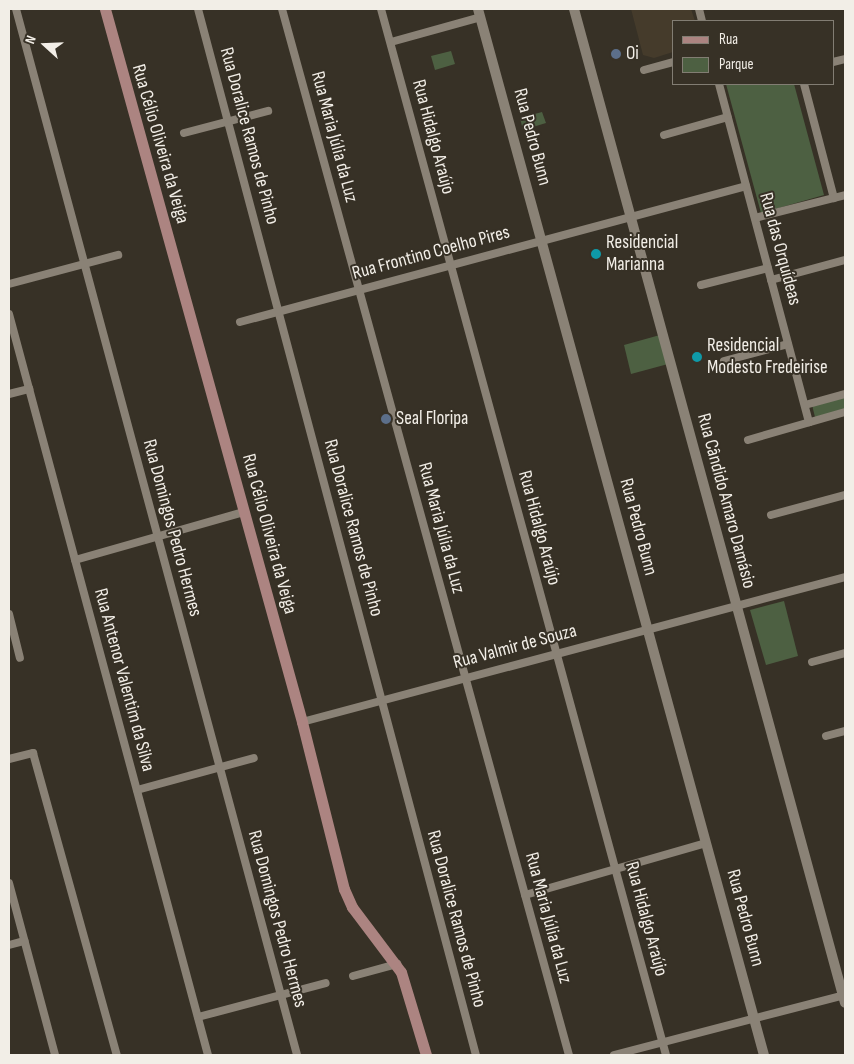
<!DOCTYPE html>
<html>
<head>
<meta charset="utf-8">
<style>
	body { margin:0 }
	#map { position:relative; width:854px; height:1064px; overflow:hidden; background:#373126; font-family:"Sofia Sans Condensed",sans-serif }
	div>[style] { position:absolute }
	.built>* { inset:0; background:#453b2b }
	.green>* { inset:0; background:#4d6042 }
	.minor>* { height:8px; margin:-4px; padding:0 4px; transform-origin:4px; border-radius:4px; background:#8a8276 }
	.tertiary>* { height:10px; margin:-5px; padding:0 5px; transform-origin:5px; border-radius:5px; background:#8a8276 }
	.secondary>* { height:11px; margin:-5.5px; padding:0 5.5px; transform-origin:5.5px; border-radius:5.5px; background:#ac8481 }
	.dots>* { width:14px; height:14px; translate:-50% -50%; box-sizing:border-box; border:2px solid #373126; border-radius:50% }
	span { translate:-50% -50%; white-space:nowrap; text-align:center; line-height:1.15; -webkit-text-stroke:4px #373126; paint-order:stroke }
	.poi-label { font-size:19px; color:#f2eee7 }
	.left { translate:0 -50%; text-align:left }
	.street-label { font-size:19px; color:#f2eee7 }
	.frame { position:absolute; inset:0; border:10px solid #f2eee7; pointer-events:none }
	.legend { position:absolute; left:672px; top:20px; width:162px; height:65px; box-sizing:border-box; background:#373126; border:1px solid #827d73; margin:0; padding:6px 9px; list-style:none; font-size:15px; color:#f2eee7 }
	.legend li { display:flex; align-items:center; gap:10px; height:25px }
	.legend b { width:25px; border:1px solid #827d73 }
	.north { position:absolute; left:20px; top:20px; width:50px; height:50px; -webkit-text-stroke:4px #373126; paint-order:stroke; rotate:290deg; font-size:14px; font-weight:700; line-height:20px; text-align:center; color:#f2eee7 }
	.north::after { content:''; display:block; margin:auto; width:18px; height:22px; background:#f2eee7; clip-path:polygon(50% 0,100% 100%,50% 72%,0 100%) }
</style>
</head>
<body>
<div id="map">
	<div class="built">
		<i style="clip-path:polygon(631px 9px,691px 9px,695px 21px,673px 21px,673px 52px,654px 58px,643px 55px)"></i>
	</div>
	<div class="green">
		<i style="clip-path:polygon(451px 51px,455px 64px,435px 70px,431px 56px)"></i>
		<i style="clip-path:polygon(726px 84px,794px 84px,824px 195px,761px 213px)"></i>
		<i style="clip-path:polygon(542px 112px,546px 123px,523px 130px,520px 118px)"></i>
		<i style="clip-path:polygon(660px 335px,668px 364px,631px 374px,624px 345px)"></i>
		<i style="clip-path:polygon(845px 396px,845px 410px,815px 417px,812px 405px)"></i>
		<i style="clip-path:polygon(784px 601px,798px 656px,766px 665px,750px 610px)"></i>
	</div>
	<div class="minor">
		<i style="left:16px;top:9px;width:1083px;rotate:74.96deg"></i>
		<i style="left:198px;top:9px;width:1082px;rotate:75.12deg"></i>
		<i style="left:282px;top:9px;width:1085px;rotate:74.66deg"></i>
		<i style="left:381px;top:9px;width:1084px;rotate:74.76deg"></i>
		<i style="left:699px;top:9px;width:12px;rotate:76deg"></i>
		<i style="left:391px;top:42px;width:93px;rotate:-15.5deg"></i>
		<i style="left:833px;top:62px;width:12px;rotate:-14deg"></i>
		<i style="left:644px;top:70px;width:30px;rotate:-15deg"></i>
		<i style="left:719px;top:84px;width:350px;rotate:75.1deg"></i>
		<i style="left:804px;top:84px;width:118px;rotate:75.3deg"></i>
		<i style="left:184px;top:133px;width:87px;rotate:-14.7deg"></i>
		<i style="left:664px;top:135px;width:66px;rotate:-15.7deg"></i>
		<i style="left:755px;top:218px;width:93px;rotate:-14.3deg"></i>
		<i style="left:771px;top:280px;width:77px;rotate:-15.1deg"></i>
		<i style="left:9px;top:284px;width:113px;rotate:-14.9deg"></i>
		<i style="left:701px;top:285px;width:69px;rotate:-14.2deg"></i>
		<i style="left:9px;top:314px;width:767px;rotate:74.97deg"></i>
		<i style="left:240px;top:322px;width:524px;rotate:-15.04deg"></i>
		<i style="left:724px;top:361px;width:66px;rotate:-14.9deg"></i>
		<i style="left:9px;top:394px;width:21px;rotate:-14deg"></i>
		<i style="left:805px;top:405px;width:41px;rotate:-15.4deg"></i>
		<i style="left:748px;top:440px;width:101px;rotate:-16.1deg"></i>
		<i style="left:771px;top:515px;width:77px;rotate:-15.1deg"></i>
		<i style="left:75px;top:560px;width:176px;rotate:-15.9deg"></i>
		<i style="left:9px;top:614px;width:45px;rotate:76deg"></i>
		<i style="left:812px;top:662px;width:34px;rotate:-15deg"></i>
		<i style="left:302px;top:722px;width:562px;rotate:-14.95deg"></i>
		<i style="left:826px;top:736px;width:20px;rotate:-15deg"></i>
		<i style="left:9px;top:759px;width:25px;rotate:-14deg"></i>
		<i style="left:33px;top:753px;width:313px;rotate:74.5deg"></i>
		<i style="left:137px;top:790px;width:121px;rotate:-15.3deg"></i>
		<i style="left:9px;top:883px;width:178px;rotate:75deg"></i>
		<i style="left:525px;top:895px;width:188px;rotate:-16deg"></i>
		<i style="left:9px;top:945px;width:16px;rotate:-15deg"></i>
		<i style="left:353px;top:976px;width:46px;rotate:-15.3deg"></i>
		<i style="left:198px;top:1017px;width:132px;rotate:-14.9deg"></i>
		<i style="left:614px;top:1055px;width:239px;rotate:-14.6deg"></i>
	</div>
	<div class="tertiary">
		<i style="left:478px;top:9px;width:1084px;rotate:74.71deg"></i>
		<i style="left:574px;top:9px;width:1030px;rotate:74.75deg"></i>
	</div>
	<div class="secondary">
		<i style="left:105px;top:9px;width:740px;rotate:74.55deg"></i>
		<i style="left:302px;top:722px;width:172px;rotate:75.9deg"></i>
		<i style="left:344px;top:889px;width:20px;rotate:66deg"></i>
		<i style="left:352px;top:907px;width:81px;rotate:53deg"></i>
		<i style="left:401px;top:972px;width:87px;rotate:73.2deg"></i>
	</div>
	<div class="dots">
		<i style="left:616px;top:54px;background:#5c6f8a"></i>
		<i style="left:596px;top:254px;background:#0f9aa8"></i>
		<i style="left:697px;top:357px;background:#0f9aa8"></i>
		<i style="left:386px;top:419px;background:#5c6f8a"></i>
	</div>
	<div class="poi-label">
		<span class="left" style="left:626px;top:54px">Oi</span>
		<span class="left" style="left:606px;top:254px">Residencial<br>Marianna</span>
		<span class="left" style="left:707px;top:357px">Residencial<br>Modesto Fredeirise</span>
		<span class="left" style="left:396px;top:419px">Seal Floripa</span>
	</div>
	<div class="street-label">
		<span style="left:249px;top:136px;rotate:75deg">Rua Doralice Ramos de Pinho</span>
		<span style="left:334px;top:137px;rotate:75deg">Rua Maria Júlia da Luz</span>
		<span style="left:433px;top:137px;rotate:75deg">Rua Hidalgo Araújo</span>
		<span style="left:532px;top:137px;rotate:75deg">Rua Pedro Bunn</span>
		<span style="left:160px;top:144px;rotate:74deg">Rua Célio Oliveira da Veiga</span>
		<span style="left:780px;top:249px;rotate:75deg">Rua das Orquídeas</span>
		<span style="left:431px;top:253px;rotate:-15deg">Rua Frontino Coelho Pires</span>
		<span style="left:726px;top:501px;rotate:75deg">Rua Cândido Amaro Damásio</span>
		<span style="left:638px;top:527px;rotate:75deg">Rua Pedro Bunn</span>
		<span style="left:172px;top:528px;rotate:75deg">Rua Domingos Pedro Hermes</span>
		<span style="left:353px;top:528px;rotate:75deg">Rua Doralice Ramos de Pinho</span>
		<span style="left:441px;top:528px;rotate:75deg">Rua Maria Júlia da Luz</span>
		<span style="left:539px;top:528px;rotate:75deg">Rua Hidalgo Araújo</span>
		<span style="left:269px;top:534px;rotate:75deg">Rua Célio Oliveira da Veiga</span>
		<span style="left:515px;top:647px;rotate:-15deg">Rua Valmir de Souza</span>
		<span style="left:124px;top:680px;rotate:75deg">Rua Antenor Valentim da Silva</span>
		<span style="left:548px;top:918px;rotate:75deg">Rua Maria Júlia da Luz</span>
		<span style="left:745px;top:918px;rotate:75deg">Rua Pedro Bunn</span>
		<span style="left:277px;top:919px;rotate:75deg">Rua Domingos Pedro Hermes</span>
		<span style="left:456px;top:919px;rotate:75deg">Rua Doralice Ramos de Pinho</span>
		<span style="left:646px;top:919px;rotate:75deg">Rua Hidalgo Araújo</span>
	</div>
	<div class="frame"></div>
	<ul class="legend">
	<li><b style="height:6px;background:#ac8481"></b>Rua</li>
	<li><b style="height:14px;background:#4d6042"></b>Parque</li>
	</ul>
	<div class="north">N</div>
</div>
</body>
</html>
